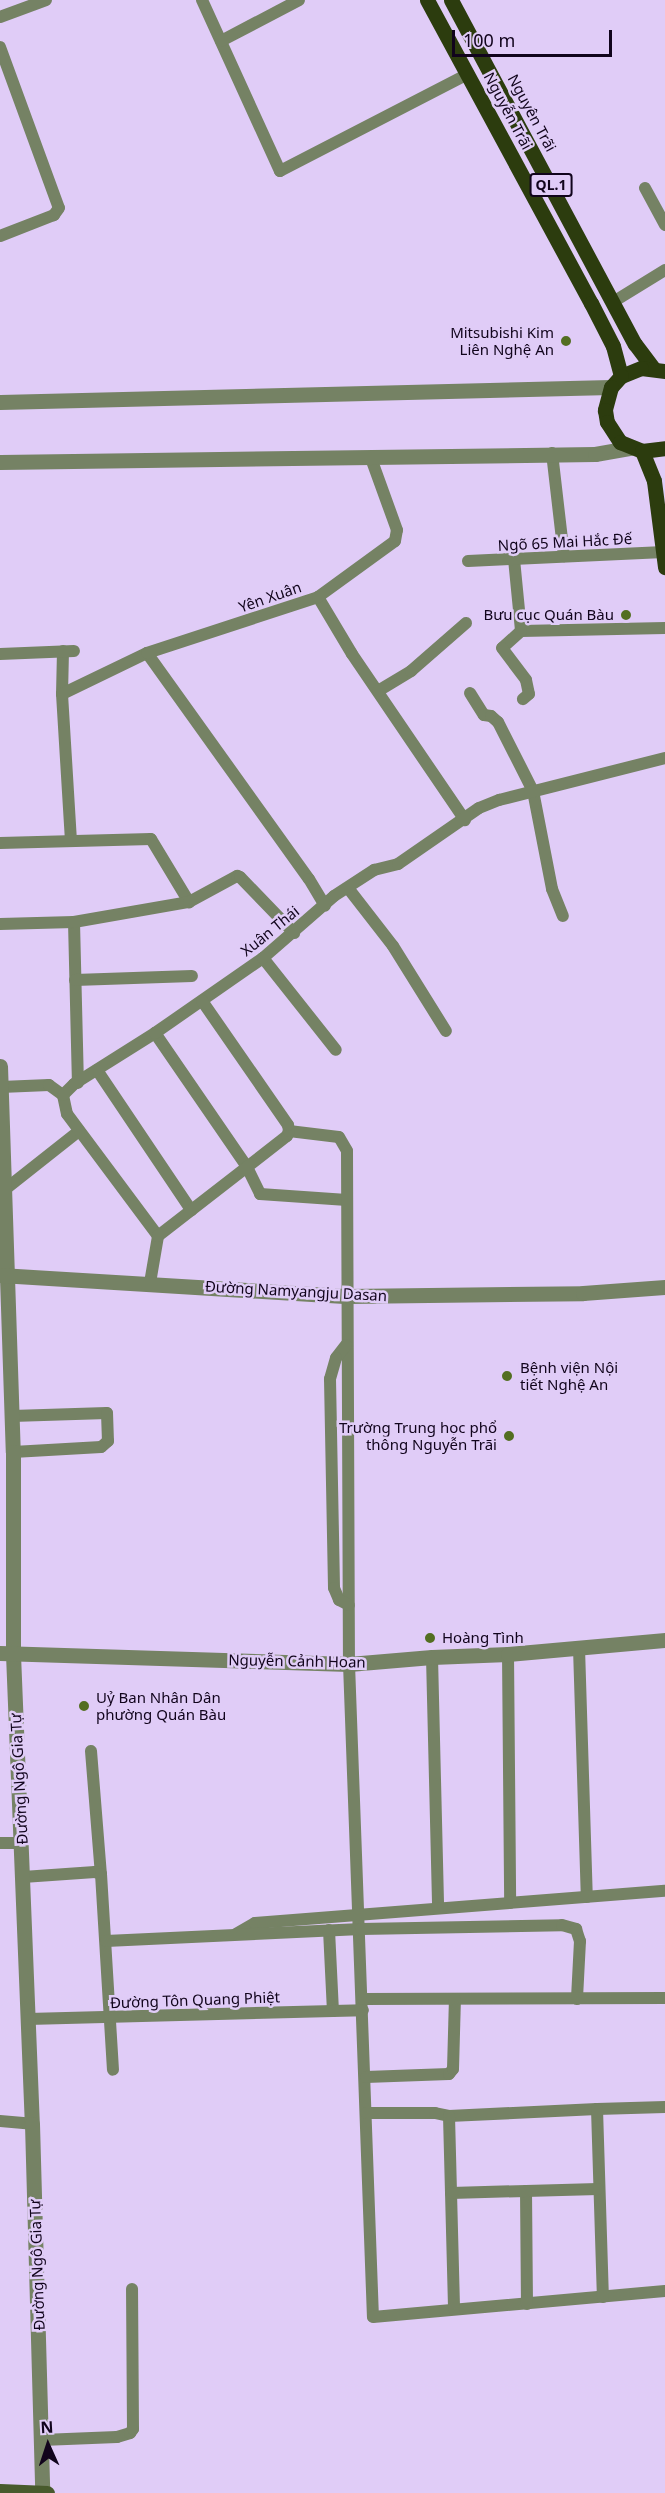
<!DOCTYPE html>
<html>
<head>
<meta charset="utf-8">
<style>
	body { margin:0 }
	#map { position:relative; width:665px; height:2493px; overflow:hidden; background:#e0ccf7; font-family:"Noto Sans",sans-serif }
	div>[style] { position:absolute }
	.minor>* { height:12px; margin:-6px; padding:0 6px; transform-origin:6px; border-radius:6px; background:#758264 }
	.tertiary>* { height:15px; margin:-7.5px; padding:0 7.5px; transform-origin:7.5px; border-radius:7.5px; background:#758264 }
	.secondary>* { height:15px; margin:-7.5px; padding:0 7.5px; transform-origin:7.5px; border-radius:7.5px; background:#485a2d }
	.primary>* { height:15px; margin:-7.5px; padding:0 7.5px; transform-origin:7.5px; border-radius:7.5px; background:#2c3c0e }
	.dots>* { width:16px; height:16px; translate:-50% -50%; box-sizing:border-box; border:3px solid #e0ccf7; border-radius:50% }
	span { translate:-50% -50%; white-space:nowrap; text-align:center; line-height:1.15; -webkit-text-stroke:5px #e0ccf7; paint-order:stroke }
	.shield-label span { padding:2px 4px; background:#e0ccf7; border:2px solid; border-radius:4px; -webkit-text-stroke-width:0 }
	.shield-label { font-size:14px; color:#11041c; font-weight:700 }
	.street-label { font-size:15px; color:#11041c }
	.poi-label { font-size:15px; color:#11041c }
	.right { translate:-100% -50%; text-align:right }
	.left { translate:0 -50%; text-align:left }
	.north { position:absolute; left:18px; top:2415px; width:60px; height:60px; -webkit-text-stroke:4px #e0ccf7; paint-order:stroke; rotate:357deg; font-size:16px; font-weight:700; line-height:24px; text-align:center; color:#11041c }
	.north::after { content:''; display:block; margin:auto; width:21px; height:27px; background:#11041c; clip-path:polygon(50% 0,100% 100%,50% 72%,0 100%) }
	.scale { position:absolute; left:452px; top:30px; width:160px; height:27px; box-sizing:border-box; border:3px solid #11041c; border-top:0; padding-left:8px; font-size:18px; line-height:21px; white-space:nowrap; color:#11041c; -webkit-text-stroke:4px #e0ccf7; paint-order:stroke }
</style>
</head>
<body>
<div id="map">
	<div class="minor">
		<i style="left:202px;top:0;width:188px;rotate:65.5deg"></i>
		<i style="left:280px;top:171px;width:212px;rotate:-27.3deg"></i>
		<i style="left:0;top:17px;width:49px;rotate:-20.3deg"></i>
		<i style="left:221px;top:41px;width:88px;rotate:-27.7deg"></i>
		<i style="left:0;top:47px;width:171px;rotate:69.9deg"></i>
		<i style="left:59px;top:208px;width:9px;rotate:126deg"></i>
		<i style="left:54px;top:215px;width:58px;rotate:158.7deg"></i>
		<i style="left:645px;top:188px;width:42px;rotate:61.6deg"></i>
		<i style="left:613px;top:302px;width:61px;rotate:-31.6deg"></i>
		<i style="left:552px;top:453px;width:104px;rotate:83.4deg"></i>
		<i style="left:514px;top:559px;width:72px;rotate:84.4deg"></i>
		<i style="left:521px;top:631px;width:144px;rotate:-1.2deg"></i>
		<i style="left:468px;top:561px;width:196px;rotate:-2.6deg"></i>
		<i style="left:318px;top:597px;width:66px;rotate:59.2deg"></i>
		<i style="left:352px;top:654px;width:201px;rotate:55.8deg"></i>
		<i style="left:521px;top:631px;width:25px;rotate:138deg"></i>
		<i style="left:502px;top:648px;width:40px;rotate:53deg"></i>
		<i style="left:526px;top:680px;width:14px;rotate:78deg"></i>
		<i style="left:529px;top:694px;width:8px;rotate:140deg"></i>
		<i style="left:63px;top:651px;width:43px;rotate:91.3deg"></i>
		<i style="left:62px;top:694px;width:147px;rotate:86.5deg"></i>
		<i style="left:147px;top:653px;width:278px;rotate:54.4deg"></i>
		<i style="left:309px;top:879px;width:31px;rotate:59deg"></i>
		<i style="left:0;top:654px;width:74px;rotate:-2.3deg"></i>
		<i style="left:378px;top:691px;width:39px;rotate:-31deg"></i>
		<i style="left:411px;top:671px;width:73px;rotate:-41.1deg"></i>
		<i style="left:470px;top:693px;width:26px;rotate:58deg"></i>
		<i style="left:484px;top:715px;width:7px;rotate:8deg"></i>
		<i style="left:491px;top:716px;width:9px;rotate:41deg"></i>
		<i style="left:498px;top:722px;width:77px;rotate:63.1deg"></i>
		<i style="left:533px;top:791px;width:100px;rotate:79deg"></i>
		<i style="left:552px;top:889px;width:29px;rotate:68deg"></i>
		<i style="left:62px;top:694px;width:94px;rotate:-25.8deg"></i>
		<i style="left:147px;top:653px;width:180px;rotate:-18.1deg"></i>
		<i style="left:318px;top:597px;width:95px;rotate:-36deg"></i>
		<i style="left:395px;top:541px;width:11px;rotate:-80deg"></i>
		<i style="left:397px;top:530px;width:77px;rotate:-109.9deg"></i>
		<i style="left:0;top:843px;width:151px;rotate:-1.5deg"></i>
		<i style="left:151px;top:839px;width:74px;rotate:58.9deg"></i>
		<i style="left:348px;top:888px;width:73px;rotate:52.2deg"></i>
		<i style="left:393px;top:946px;width:100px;rotate:58.1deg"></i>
		<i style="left:74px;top:922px;width:161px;rotate:88.6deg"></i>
		<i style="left:0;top:924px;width:74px;rotate:-1.5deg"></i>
		<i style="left:74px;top:922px;width:117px;rotate:-9.9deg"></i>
		<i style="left:189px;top:902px;width:55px;rotate:-28.4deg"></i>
		<i style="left:237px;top:876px;width:3px;rotate:18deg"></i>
		<i style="left:240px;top:877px;width:78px;rotate:46deg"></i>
		<i style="left:263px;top:958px;width:117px;rotate:51.6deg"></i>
		<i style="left:75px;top:980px;width:117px;rotate:-2deg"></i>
		<i style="left:155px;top:1033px;width:163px;rotate:55.5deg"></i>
		<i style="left:247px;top:1167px;width:30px;rotate:64deg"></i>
		<i style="left:260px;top:1194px;width:87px;rotate:3.9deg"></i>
		<i style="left:97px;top:1070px;width:169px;rotate:56.1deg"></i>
		<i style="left:1px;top:1087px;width:48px;rotate:-2.4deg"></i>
		<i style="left:49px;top:1085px;width:17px;rotate:36deg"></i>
		<i style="left:289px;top:1131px;width:50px;rotate:6.8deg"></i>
		<i style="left:339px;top:1137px;width:16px;rotate:60deg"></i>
		<i style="left:347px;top:1151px;width:513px;rotate:89.78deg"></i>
		<i style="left:349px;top:1664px;width:653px;rotate:87.9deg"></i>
		<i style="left:373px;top:2317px;width:293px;rotate:-5.1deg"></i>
		<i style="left:3px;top:1191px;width:97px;rotate:-38.3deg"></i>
		<i style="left:158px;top:1236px;width:152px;rotate:-126.7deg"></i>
		<i style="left:67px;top:1114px;width:19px;rotate:-102deg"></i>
		<i style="left:63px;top:1095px;width:16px;rotate:-45deg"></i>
		<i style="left:74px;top:1084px;width:96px;rotate:-32.2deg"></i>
		<i style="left:155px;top:1033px;width:131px;rotate:-34.8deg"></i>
		<i style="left:263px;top:958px;width:94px;rotate:-41.1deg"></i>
		<i style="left:334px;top:896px;width:48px;rotate:-33deg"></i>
		<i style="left:374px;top:870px;width:25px;rotate:-14deg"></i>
		<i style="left:398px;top:864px;width:98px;rotate:-34.7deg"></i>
		<i style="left:479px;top:808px;width:22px;rotate:-22deg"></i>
		<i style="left:499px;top:800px;width:171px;rotate:-14.2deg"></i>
		<i style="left:150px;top:1283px;width:48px;rotate:-80.3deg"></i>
		<i style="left:158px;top:1236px;width:163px;rotate:-37.8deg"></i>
		<i style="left:287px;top:1136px;width:5px;rotate:-68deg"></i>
		<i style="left:289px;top:1131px;width:6px;rotate:-99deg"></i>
		<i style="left:288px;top:1125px;width:151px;rotate:-124.7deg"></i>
		<i style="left:346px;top:1345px;width:16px;rotate:128deg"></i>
		<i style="left:336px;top:1358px;width:22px;rotate:106deg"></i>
		<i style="left:330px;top:1379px;width:209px;rotate:88.9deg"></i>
		<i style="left:334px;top:1588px;width:13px;rotate:67deg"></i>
		<i style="left:339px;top:1600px;width:11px;rotate:27deg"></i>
		<i style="left:12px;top:1416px;width:95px;rotate:-1.8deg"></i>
		<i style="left:107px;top:1413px;width:28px;rotate:88deg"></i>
		<i style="left:108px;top:1441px;width:9px;rotate:139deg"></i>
		<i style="left:101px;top:1447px;width:88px;rotate:176.7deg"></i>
		<i style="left:579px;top:1648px;width:249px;rotate:88.2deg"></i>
		<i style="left:508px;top:1654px;width:249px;rotate:89.5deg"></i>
		<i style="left:432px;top:1657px;width:251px;rotate:88.6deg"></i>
		<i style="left:91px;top:1751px;width:123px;rotate:85.4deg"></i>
		<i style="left:0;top:1843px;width:22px"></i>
		<i style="left:23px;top:1877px;width:72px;rotate:-4deg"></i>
		<i style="left:95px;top:1872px;width:6px;rotate:18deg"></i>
		<i style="left:101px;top:1874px;width:196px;rotate:86.5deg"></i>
		<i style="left:329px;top:1930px;width:81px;rotate:87.2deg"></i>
		<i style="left:236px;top:1934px;width:22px;rotate:-30deg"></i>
		<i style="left:255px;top:1923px;width:411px;rotate:-4.5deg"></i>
		<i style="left:106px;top:1941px;width:255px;rotate:-2.7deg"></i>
		<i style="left:361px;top:1929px;width:201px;rotate:-1.1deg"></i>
		<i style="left:562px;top:1925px;width:15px;rotate:16deg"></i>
		<i style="left:576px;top:1929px;width:13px;rotate:72deg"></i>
		<i style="left:580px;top:1941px;width:58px;rotate:93deg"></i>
		<i style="left:363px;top:1999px;width:302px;rotate:-0.2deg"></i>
		<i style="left:28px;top:2019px;width:335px;rotate:-1.5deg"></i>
		<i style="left:366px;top:2077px;width:83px;rotate:-2.1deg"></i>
		<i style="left:449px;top:2074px;width:6px;rotate:-51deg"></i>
		<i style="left:453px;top:2069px;width:70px;rotate:-88.4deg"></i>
		<i style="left:597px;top:2109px;width:68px;rotate:-1.7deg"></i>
		<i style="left:366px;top:2113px;width:69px"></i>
		<i style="left:435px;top:2113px;width:14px;rotate:12deg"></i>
		<i style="left:449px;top:2116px;width:148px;rotate:-2.7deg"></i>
		<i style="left:597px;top:2109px;width:188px;rotate:88.2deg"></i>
		<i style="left:449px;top:2116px;width:193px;rotate:88.5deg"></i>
		<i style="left:0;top:2121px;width:32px;rotate:5deg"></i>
		<i style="left:526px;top:2191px;width:113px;rotate:89.5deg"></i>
		<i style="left:451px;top:2193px;width:147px;rotate:-1.6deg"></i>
		<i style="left:42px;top:2440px;width:75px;rotate:-2.3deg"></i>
		<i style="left:117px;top:2437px;width:14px;rotate:-17deg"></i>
		<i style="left:130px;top:2433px;width:5px;rotate:-53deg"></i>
		<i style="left:133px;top:2429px;width:140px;rotate:-90.4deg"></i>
	</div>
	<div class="tertiary">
		<i style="left:0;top:402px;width:611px;rotate:-1.41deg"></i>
		<i style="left:0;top:462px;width:595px;rotate:-0.77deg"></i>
		<i style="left:595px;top:454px;width:36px;rotate:-10deg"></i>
		<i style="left:0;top:1066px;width:386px;rotate:88.1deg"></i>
		<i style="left:13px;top:1452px;width:202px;rotate:90deg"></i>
		<i style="left:13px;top:1654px;width:470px;rotate:87.7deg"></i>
		<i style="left:32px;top:2124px;width:369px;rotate:88.4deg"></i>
		<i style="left:0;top:1275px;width:349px;rotate:3.5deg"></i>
		<i style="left:348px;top:1296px;width:235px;rotate:-0.7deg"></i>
		<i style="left:583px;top:1293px;width:82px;rotate:-4.2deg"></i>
		<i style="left:0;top:1653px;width:349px;rotate:1.8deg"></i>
		<i style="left:349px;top:1664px;width:83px;rotate:-4.8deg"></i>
		<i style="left:432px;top:1657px;width:76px;rotate:-2.3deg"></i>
		<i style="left:508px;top:1654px;width:158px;rotate:-5.1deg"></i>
	</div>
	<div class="secondary">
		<i style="left:0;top:2491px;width:47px;rotate:2.4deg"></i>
	</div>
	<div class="primary">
		<i style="left:427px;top:0;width:345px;rotate:61.6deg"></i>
		<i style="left:591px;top:303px;width:48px;rotate:62.9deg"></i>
		<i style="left:613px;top:346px;width:31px;rotate:75deg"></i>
		<i style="left:451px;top:0;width:390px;rotate:61.9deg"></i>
		<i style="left:635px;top:344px;width:30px;rotate:53deg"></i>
		<i style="left:665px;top:371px;width:24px;rotate:-173deg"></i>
		<i style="left:641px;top:368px;width:22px;rotate:158deg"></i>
		<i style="left:621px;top:376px;width:15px;rotate:132deg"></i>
		<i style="left:611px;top:387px;width:24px;rotate:105deg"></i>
		<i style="left:605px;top:410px;width:12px;rotate:81deg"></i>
		<i style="left:607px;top:422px;width:24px;rotate:57deg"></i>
		<i style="left:620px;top:442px;width:24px;rotate:22deg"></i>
		<i style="left:642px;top:451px;width:23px;rotate:-7deg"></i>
		<i style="left:642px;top:451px;width:32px;rotate:68deg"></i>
		<i style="left:654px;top:481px;width:87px;rotate:82.7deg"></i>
	</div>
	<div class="dots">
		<i style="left:566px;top:341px;background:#536e21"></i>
		<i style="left:626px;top:615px;background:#536e21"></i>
		<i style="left:507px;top:1376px;background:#536e21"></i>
		<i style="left:509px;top:1436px;background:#536e21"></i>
		<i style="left:430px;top:1638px;background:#536e21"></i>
		<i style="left:84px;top:1706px;background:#536e21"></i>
	</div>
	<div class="shield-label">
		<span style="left:551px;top:185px">QL.1</span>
	</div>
	<div class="street-label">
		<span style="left:508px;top:111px;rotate:62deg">Nguyễn Trãi</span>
		<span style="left:532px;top:113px;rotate:62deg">Nguyên Trãi</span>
		<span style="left:565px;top:542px;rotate:-3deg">Ngõ 65 Mai Hắc Đế</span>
		<span style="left:270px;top:597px;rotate:-19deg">Yên Xuân</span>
		<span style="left:270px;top:931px;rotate:-39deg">Xuân Thái</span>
		<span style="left:296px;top:1291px;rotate:3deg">Đường Namyangju Dasan</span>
		<span style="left:297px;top:1661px;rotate:1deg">Nguyễn Cảnh Hoan</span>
		<span style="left:19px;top:1779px;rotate:-93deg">Đường Ngô Gia Tự</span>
		<span style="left:195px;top:2000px;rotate:-2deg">Đường Tôn Quang Phiệt</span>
		<span style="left:37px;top:2265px;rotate:-92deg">Đường Ngô Gia Tự</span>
	</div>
	<div class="poi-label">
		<span class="right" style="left:554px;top:341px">Mitsubishi Kim<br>Liên Nghệ An</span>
		<span class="right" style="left:614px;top:615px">Bưu cục Quán Bàu</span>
		<span class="left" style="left:520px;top:1376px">Bệnh viện Nội<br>tiết Nghệ An</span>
		<span class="right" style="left:497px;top:1436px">Trường Trung học phổ<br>thông Nguyễn Trãi</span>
		<span class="left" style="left:442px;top:1638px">Hoàng Tình</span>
		<span class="left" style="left:96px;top:1706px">Uỷ Ban Nhân Dân<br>phường Quán Bàu</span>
	</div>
	<div class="north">N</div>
	<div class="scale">100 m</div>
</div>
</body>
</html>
